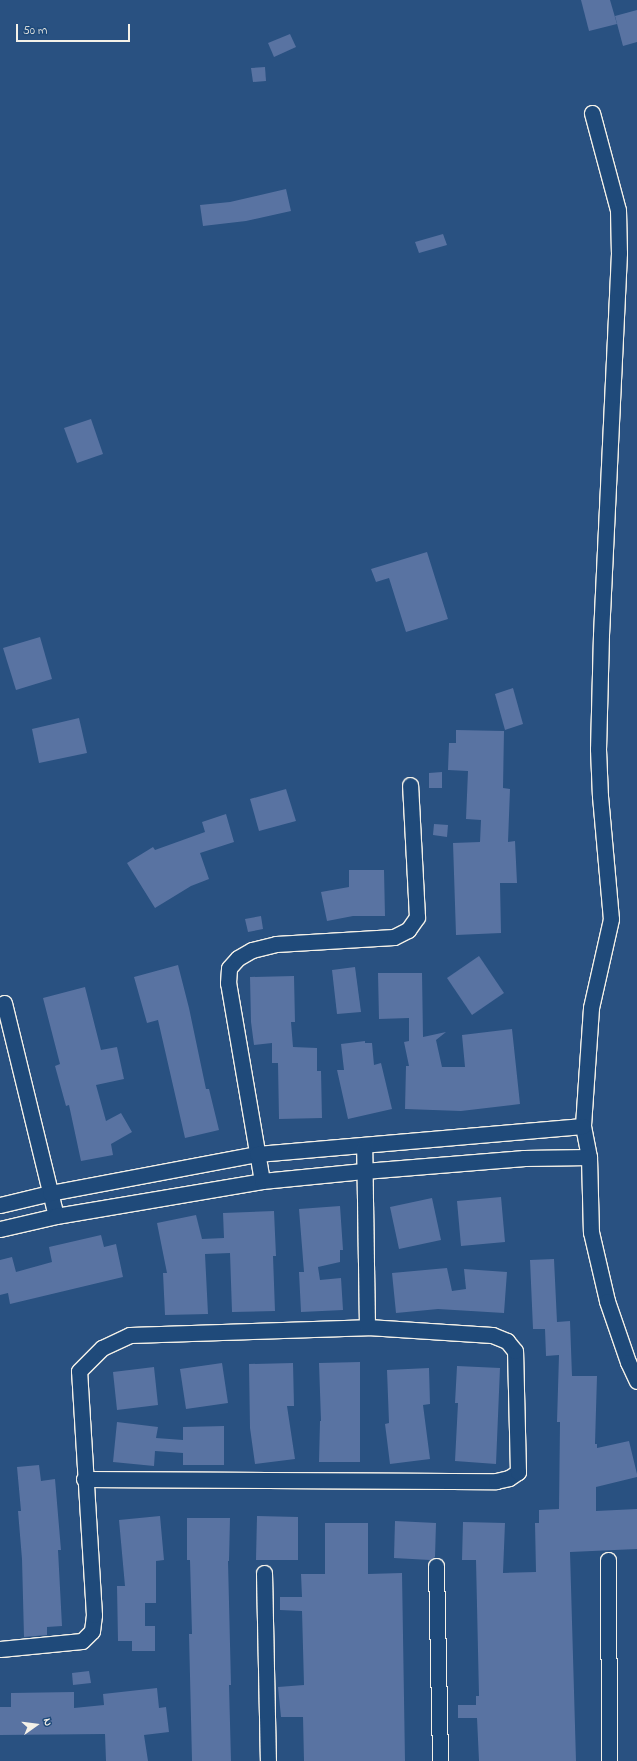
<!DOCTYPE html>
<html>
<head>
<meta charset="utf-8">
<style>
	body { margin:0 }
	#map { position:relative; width:637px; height:1761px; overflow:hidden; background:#295181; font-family:"Indie Flower",sans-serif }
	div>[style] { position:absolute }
	.building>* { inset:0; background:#5973a2 }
	.roads { filter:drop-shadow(1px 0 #f4f1e8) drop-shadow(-1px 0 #f4f1e8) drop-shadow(0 1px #f4f1e8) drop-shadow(0 -1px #f4f1e8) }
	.minor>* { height:15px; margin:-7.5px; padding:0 7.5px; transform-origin:7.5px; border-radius:7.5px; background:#1f4a7a }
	span { translate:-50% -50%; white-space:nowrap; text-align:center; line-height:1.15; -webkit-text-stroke:3.5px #1f4a7a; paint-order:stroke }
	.north { position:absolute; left:16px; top:1705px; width:40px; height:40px; -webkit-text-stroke:3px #1f4a7a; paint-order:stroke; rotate:76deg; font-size:11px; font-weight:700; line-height:16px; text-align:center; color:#f4f1e8 }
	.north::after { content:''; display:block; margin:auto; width:14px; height:18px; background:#f4f1e8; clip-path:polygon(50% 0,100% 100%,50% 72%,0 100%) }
	.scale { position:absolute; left:16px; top:24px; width:114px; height:18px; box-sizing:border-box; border:2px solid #f4f1e8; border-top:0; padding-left:5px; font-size:12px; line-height:14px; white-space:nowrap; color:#f4f1e8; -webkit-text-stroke:3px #1f4a7a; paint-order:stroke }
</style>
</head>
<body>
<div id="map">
	<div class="building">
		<i style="clip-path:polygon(581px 0,610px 0,617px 24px,589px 31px)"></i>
		<i style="clip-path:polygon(637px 10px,637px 42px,623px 46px,615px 16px)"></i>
		<i style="clip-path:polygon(290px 34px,296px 47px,274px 57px,268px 43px)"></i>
		<i style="clip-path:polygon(265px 67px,266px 81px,253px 82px,251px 68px)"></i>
		<i style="clip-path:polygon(286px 189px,291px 211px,246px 221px,203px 226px,200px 205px,230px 202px)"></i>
		<i style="clip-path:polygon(443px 234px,447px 245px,419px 253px,415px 242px)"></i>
		<i style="clip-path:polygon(91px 419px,103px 454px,77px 463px,64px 428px)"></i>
		<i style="clip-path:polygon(427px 552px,448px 619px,406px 632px,389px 578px,376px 582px,371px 569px)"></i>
		<i style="clip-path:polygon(40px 637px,52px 679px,16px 690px,3px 648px)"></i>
		<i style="clip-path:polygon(513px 688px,523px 724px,505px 730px,495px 694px)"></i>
		<i style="clip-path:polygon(79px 718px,87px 753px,39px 763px,32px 729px)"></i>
		<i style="clip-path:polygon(456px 730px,504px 731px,503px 788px,510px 789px,508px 842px,515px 841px,517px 883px,500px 883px,501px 933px,456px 935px,453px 843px,480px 842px,481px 820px,466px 819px,468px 771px,448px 770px,449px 743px,456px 743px)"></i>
		<i style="clip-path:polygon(442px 772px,442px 788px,429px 788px,429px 773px)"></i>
		<i style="clip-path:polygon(286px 789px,296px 821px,259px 831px,250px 799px)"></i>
		<i style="clip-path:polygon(226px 814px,234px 842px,200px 853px,209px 879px,191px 886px,155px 908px,127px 863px,153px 847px,155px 850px,205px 832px,202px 822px)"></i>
		<i style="clip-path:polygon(434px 824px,448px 825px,447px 837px,433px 835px)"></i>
		<i style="clip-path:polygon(349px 870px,384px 870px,385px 916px,353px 916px,327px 921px,321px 892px,349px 887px)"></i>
		<i style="clip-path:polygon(261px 916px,263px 929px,248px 932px,245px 919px)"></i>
		<i style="clip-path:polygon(479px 956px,504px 993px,472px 1015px,447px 978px)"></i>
		<i style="clip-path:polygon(178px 965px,189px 1008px,206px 1089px,209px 1089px,219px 1130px,185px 1138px,158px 1020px,147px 1023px,134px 977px)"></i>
		<i style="clip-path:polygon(355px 967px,361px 1012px,337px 1014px,332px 970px)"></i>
		<i style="clip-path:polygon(378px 973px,422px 973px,423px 1037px,446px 1032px,436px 1040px,442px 1067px,465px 1067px,462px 1035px,512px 1029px,520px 1104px,461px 1111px,405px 1109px,406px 1066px,409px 1066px,404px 1042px,409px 1041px,409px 1018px,379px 1019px)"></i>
		<i style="clip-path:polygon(294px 976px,295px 1022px,291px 1022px,293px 1047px,317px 1048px,317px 1071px,321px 1071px,322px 1118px,279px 1119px,278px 1063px,272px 1063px,272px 1043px,254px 1045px,251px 1022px,250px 977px)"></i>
		<i style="clip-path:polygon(85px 987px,101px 1050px,117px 1047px,124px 1079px,96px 1085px,106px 1121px,121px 1113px,132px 1132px,111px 1144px,113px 1155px,81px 1161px,69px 1105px,66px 1106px,55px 1066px,60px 1064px,43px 998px)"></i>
		<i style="clip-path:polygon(365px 1041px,365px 1043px,372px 1043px,374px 1065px,381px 1063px,392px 1109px,348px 1119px,337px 1070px,344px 1070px,341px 1044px)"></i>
		<i style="clip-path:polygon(501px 1197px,505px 1242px,461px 1246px,457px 1201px)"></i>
		<i style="clip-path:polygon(432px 1198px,441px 1240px,399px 1249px,390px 1207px)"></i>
		<i style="clip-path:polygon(340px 1206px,343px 1250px,340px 1250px,340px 1262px,318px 1267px,320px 1280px,341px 1278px,343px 1310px,301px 1312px,299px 1272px,304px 1272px,299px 1209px)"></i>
		<i style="clip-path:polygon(274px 1211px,276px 1256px,273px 1256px,275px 1311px,232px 1312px,230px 1253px,205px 1254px,208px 1314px,165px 1315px,163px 1273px,167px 1273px,157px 1223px,196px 1215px,202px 1239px,224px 1238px,223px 1213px)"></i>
		<i style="clip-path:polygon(101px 1235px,104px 1247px,116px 1244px,123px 1277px,10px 1304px,8px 1293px,0 1295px,0 1260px,12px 1257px,16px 1272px,52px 1262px,49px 1247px)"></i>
		<i style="clip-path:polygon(554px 1259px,557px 1322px,570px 1321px,572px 1376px,597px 1376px,595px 1444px,597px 1444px,597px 1448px,629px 1441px,637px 1474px,637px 1477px,596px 1487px,596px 1511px,637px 1509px,637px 1549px,570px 1552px,576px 1761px,479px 1761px,477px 1718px,458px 1718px,458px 1705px,476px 1705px,476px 1696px,479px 1696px,476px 1560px,462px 1560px,463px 1522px,505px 1523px,503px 1573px,536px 1572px,535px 1523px,539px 1523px,539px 1510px,559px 1509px,560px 1422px,557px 1422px,559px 1355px,546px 1356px,545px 1329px,533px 1329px,530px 1260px)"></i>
		<i style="clip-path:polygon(447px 1268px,452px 1291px,466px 1289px,464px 1269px,507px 1272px,504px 1313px,438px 1309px,396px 1313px,392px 1273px)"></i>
		<i style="clip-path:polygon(360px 1362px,360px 1462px,319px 1462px,320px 1421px,321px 1421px,319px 1363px)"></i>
		<i style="clip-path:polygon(222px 1363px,228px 1403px,186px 1409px,180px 1369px)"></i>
		<i style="clip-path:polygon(293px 1363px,294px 1406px,287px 1406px,295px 1459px,255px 1464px,250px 1428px,249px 1364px)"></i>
		<i style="clip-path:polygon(457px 1366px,500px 1368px,496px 1464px,455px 1461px,458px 1403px,455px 1403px)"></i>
		<i style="clip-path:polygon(154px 1367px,158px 1405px,117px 1410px,113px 1372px)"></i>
		<i style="clip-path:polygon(429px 1368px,430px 1404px,423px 1405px,430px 1459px,390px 1464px,385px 1424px,389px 1423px,387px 1370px)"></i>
		<i style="clip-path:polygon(117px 1422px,158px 1427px,156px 1438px,183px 1440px,183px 1427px,224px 1426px,224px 1465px,183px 1465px,183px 1453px,155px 1451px,154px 1466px,113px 1462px)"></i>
		<i style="clip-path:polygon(39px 1465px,41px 1481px,55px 1479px,61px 1550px,58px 1550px,62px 1626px,47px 1627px,47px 1635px,24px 1637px,22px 1559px,18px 1511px,21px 1511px,17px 1467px)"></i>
		<i style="clip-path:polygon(160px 1516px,164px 1560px,156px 1561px,156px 1603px,145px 1603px,145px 1626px,155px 1626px,155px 1651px,132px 1651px,132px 1641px,118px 1641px,117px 1586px,125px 1586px,119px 1520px)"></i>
		<i style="clip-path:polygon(257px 1516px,298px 1517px,298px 1560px,256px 1560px)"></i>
		<i style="clip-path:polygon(187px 1518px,230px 1518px,229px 1561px,228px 1561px,231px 1685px,229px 1685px,231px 1761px,192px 1761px,189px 1634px,192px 1634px,190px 1560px,187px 1560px)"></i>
		<i style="clip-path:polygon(395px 1521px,436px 1523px,435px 1557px,430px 1560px,394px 1558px)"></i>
		<i style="clip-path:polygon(325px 1523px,368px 1523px,368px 1574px,402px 1573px,405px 1761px,304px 1761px,303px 1717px,281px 1717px,278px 1687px,304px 1685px,302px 1611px,280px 1610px,280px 1597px,302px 1597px,301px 1574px,325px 1574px)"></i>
		<i style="clip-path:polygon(89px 1671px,91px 1683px,73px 1685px,72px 1673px)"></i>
		<i style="clip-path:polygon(157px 1688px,159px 1708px,166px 1707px,169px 1732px,144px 1735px,148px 1761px,106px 1761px,105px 1734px,0 1735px,0 1707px,11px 1707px,11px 1693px,74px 1692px,74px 1708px,104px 1705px,103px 1694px)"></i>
	</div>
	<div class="roads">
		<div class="minor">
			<i style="left:592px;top:113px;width:100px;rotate:75deg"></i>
			<i style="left:618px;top:210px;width:43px;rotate:88.7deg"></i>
			<i style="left:619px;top:253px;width:382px;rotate:92.7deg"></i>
			<i style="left:601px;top:635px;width:114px;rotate:91.5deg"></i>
			<i style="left:598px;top:749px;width:47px;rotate:87.6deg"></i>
			<i style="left:600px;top:796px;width:123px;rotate:84.9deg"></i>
			<i style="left:611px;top:919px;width:91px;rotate:102.7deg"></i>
			<i style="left:591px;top:1008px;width:118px;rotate:93.9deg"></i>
			<i style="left:583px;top:1126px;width:32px;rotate:79deg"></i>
			<i style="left:589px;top:1157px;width:75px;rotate:88.5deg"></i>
			<i style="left:591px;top:1232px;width:71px;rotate:76.9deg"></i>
			<i style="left:607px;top:1301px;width:65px;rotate:71deg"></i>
			<i style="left:628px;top:1362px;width:21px;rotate:65deg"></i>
			<i style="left:4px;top:1003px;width:219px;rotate:76.3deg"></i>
			<i style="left:262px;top:1181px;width:201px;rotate:-99.7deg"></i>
			<i style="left:228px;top:983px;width:15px;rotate:-86deg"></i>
			<i style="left:229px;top:968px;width:13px;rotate:-48deg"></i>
			<i style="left:238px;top:958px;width:16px;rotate:-30deg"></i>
			<i style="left:252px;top:950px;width:25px;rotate:-14deg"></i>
			<i style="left:276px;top:944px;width:118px;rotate:-3.4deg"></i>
			<i style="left:394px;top:937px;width:16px;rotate:-27deg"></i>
			<i style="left:408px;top:930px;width:16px;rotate:-55deg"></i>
			<i style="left:417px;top:917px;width:132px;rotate:-93deg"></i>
			<i style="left:0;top:1205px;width:51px;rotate:-13.5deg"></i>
			<i style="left:50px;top:1193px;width:211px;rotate:-10.7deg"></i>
			<i style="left:257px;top:1154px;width:327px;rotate:-4.9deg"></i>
			<i style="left:0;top:1229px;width:57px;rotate:-13.1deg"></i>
			<i style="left:56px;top:1216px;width:209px;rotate:-9.6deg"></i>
			<i style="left:262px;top:1181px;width:102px;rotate:-5.6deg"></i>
			<i style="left:364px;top:1171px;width:161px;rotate:-4.6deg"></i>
			<i style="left:524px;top:1158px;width:65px;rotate:-0.9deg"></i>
			<i style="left:84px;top:1479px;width:412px;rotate:0.3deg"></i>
			<i style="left:496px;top:1481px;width:13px;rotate:-13deg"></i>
			<i style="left:509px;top:1478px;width:11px;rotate:-34deg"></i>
			<i style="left:518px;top:1472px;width:121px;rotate:-91.4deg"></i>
			<i style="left:515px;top:1351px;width:13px;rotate:-129deg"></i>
			<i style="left:507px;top:1341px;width:16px;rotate:-158deg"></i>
			<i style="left:492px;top:1335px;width:125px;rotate:-176.3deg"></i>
			<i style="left:608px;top:1560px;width:201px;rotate:89.7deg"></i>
			<i style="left:436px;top:1566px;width:195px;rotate:88.8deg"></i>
			<i style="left:264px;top:1573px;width:188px;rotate:88.8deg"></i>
			<i style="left:0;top:1649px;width:82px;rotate:-5.6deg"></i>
			<i style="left:82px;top:1641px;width:14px;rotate:-45deg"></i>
			<i style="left:92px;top:1631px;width:16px;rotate:-83deg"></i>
			<i style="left:94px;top:1615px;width:244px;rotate:-93.5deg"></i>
			<i style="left:79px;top:1371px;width:33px;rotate:-45deg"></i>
			<i style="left:102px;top:1348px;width:31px;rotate:-25deg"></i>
			<i style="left:130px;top:1335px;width:237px;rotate:-1.9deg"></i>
			<i style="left:367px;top:1327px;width:181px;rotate:-90.9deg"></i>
		</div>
	</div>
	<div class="north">N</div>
	<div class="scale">50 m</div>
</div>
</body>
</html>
